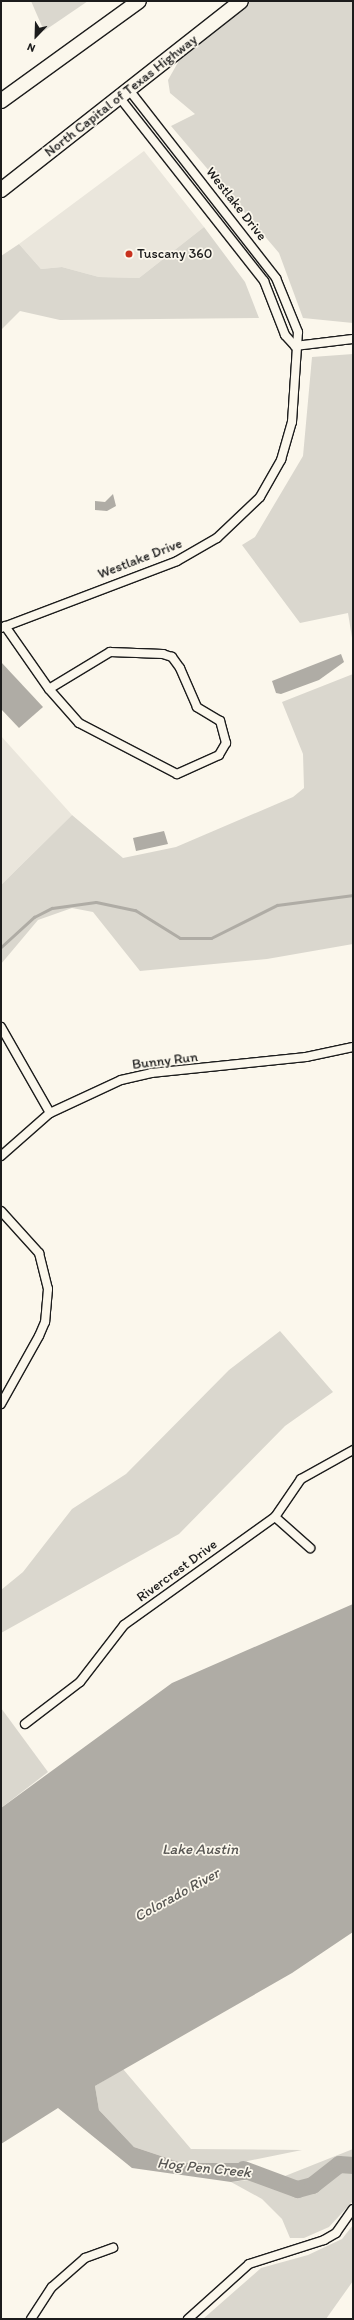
<!DOCTYPE html>
<html>
<head>
<meta charset="utf-8">
<style>
	body { margin:0 }
	#map { position:relative; width:354px; height:2320px; overflow:hidden; background:#fbf7ec; font-family:Itim,sans-serif }
	div>[style] { position:absolute }
	.built>* { inset:0; background:#eae6dc }
	.green>* { inset:0; background:#dad7ce }
	.water>* { inset:0; background:#afaca5 }
	.stream>* { height:3px; margin:-1.5px; padding:0 1.5px; transform-origin:1.5px; border-radius:1.5px; background:#afaca5 }
	.river>* { height:17px; margin:-8.5px; padding:0 8.5px; transform-origin:8.5px; border-radius:8.5px; background:#afaca5 }
	.roads { filter:drop-shadow(1px 0 #1c1c1c) drop-shadow(-1px 0 #1c1c1c) drop-shadow(0 1px #1c1c1c) drop-shadow(0 -1px #1c1c1c) }
	.street>* { height:8px; margin:-4px; padding:0 4px; transform-origin:4px; border-radius:4px; background:#fbf7ec }
	.highway>* { height:14px; margin:-7px; padding:0 7px; transform-origin:7px; border-radius:7px; background:#fbf7ec }
	.dots>* { width:11px; height:11px; translate:-50% -50%; box-sizing:border-box; border:2px solid #fbf7ec; border-radius:50% }
	span { translate:-50% -50%; white-space:nowrap; text-align:center; line-height:1.15; -webkit-text-stroke:3.5px #fbf7ec; paint-order:stroke }
	.street-label { font-size:14px; color:#1c1c1c }
	.poi-label { font-size:14px; color:#1c1c1c }
	.left { translate:0 -50%; text-align:left }
	.water-label { font-size:15px; color:#575653; font-style:italic }
	.frame { position:absolute; inset:0; border:2px solid #1c1c1c; pointer-events:none }
	.north { position:absolute; left:16px; top:16px; width:40px; height:40px; -webkit-text-stroke:3px #fbf7ec; paint-order:stroke; rotate:203deg; font-size:11px; font-weight:700; line-height:16px; text-align:center; color:#1c1c1c }
	.north::after { content:''; display:block; margin:auto; width:14px; height:18px; background:#1c1c1c; clip-path:polygon(50% 0,100% 100%,50% 72%,0 100%) }
</style>
</head>
<body>
<div id="map">
	<div class="built">
		<i style="clip-path:polygon(144px 151px,204px 227px,139px 278px,99px 277px,62px 267px,41px 269px,19px 244px)"></i>
		<i style="clip-path:polygon(1px 736px,72px 815px,1px 885px)"></i>
	</div>
	<div class="green">
		<i style="clip-path:polygon(31px 1px,88px 1px,44px 31px)"></i>
		<i style="clip-path:polygon(246px 1px,353px 1px,353px 323px,303px 318px,279px 253px,171px 126px,195px 114px,170px 93px,168px 80px,185px 50px)"></i>
		<i style="clip-path:polygon(204px 227px,245px 282px,259px 318px,60px 320px,20px 311px,1px 330px,1px 256px,19px 244px,41px 269px,62px 267px,99px 277px,139px 278px)"></i>
		<i style="clip-path:polygon(353px 354px,353px 644px,348px 613px,300px 623px,242px 545px,255px 537px,303px 456px,312px 357px)"></i>
		<i style="clip-path:polygon(353px 674px,353px 944px,267px 959px,140px 971px,93px 912px,72px 908px,38px 920px,1px 964px,1px 885px,72px 815px,123px 858px,176px 847px,293px 797px,304px 788px,303px 754px,282px 702px)"></i>
		<i style="clip-path:polygon(280px 1331px,333px 1392px,285px 1426px,179px 1534px,1px 1633px,1px 1590px,23px 1572px,72px 1509px,126px 1474px,229px 1370px)"></i>
		<i style="clip-path:polygon(1px 1708px,48px 1772px,1px 1808px)"></i>
		<i style="clip-path:polygon(123px 2069px,191px 2149px,302px 2150px,238px 2163px,182px 2163px,134px 2147px,99px 2110px,95px 2086px)"></i>
		<i style="clip-path:polygon(353px 2149px,353px 2201px,329px 2227px,304px 2238px,290px 2238px,282px 2219px,262px 2199px,231px 2182px,285px 2176px)"></i>
		<i style="clip-path:polygon(353px 2225px,353px 2281px,326px 2319px,203px 2319px,261px 2268px,308px 2255px,342px 2239px)"></i>
	</div>
	<div class="water">
		<i style="clip-path:polygon(113px 494px,116px 506px,107px 511px,95px 510px,95px 501px,105px 502px)"></i>
		<i style="clip-path:polygon(341px 654px,344px 662px,319px 680px,281px 694px,276px 693px,272px 681px)"></i>
		<i style="clip-path:polygon(1px 662px,43px 707px,19px 728px,1px 709px)"></i>
		<i style="clip-path:polygon(164px 831px,168px 844px,136px 851px,133px 838px)"></i>
		<i style="clip-path:polygon(353px 1604px,353px 1932px,292px 1973px,95px 2086px,99px 2110px,134px 2147px,182px 2163px,238px 2163px,270px 2176px,231px 2182px,132px 2168px,58px 2108px,1px 2144px,1px 1808px,172px 1683px)"></i>
	</div>
	<div class="stream">
		<i style="left:1px;top:947px;width:45px;rotate:-42.3deg"></i>
		<i style="left:34px;top:917px;width:20px;rotate:-27deg"></i>
		<i style="left:52px;top:908px;width:44px;rotate:-7.8deg"></i>
		<i style="left:96px;top:902px;width:40px;rotate:12deg"></i>
		<i style="left:135px;top:910px;width:53px;rotate:31.9deg"></i>
		<i style="left:180px;top:938px;width:31px"></i>
		<i style="left:211px;top:938px;width:74px;rotate:-26.6deg"></i>
		<i style="left:277px;top:905px;width:77px;rotate:-7.5deg"></i>
	</div>
	<div class="river">
		<i style="left:243px;top:2169px;width:58px;rotate:20.3deg"></i>
		<i style="left:297px;top:2189px;width:16px;rotate:-15deg"></i>
		<i style="left:312px;top:2185px;width:34px;rotate:-38deg"></i>
		<i style="left:339px;top:2164px;width:14px;rotate:4deg"></i>
	</div>
	<div class="roads">
		<div class="street">
			<i style="left:120px;top:98px;width:233px;rotate:51.8deg"></i>
			<i style="left:264px;top:281px;width:58px;rotate:68.7deg"></i>
			<i style="left:285px;top:335px;width:15px;rotate:48deg"></i>
			<i style="left:295px;top:346px;width:58px;rotate:-6.9deg"></i>
			<i style="left:5px;top:626px;width:77px;rotate:55.1deg"></i>
			<i style="left:49px;top:689px;width:45px;rotate:48.6deg"></i>
			<i style="left:79px;top:723px;width:110px;rotate:27.5deg"></i>
			<i style="left:177px;top:774px;width:46px;rotate:-24.3deg"></i>
			<i style="left:219px;top:755px;width:14px;rotate:-60deg"></i>
			<i style="left:226px;top:743px;width:23px;rotate:-105deg"></i>
			<i style="left:220px;top:721px;width:27px;rotate:-149deg"></i>
			<i style="left:197px;top:707px;width:43px;rotate:-113.6deg"></i>
			<i style="left:180px;top:668px;width:14px;rotate:-126deg"></i>
			<i style="left:172px;top:657px;width:9px;rotate:-162deg"></i>
			<i style="left:163px;top:654px;width:53px;rotate:-177.8deg"></i>
			<i style="left:110px;top:652px;width:71px;rotate:148.8deg"></i>
			<i style="left:1px;top:628px;width:188px;rotate:-20.8deg"></i>
			<i style="left:177px;top:561px;width:46px;rotate:-29.9deg"></i>
			<i style="left:217px;top:538px;width:59px;rotate:-43.6deg"></i>
			<i style="left:260px;top:497px;width:43px;rotate:-60.4deg"></i>
			<i style="left:281px;top:460px;width:40px;rotate:-74deg"></i>
			<i style="left:292px;top:422px;width:90px;rotate:-86.2deg"></i>
			<i style="left:298px;top:332px;width:58px;rotate:-112.2deg"></i>
			<i style="left:276px;top:278px;width:239px;rotate:-128deg"></i>
			<i style="left:1px;top:1027px;width:99px;rotate:60.3deg"></i>
			<i style="left:1px;top:1156px;width:65px;rotate:-41.3deg"></i>
			<i style="left:50px;top:1113px;width:78px;rotate:-24.9deg"></i>
			<i style="left:121px;top:1080px;width:31px;rotate:-13deg"></i>
			<i style="left:151px;top:1073px;width:156px;rotate:-5.9deg"></i>
			<i style="left:306px;top:1057px;width:48px;rotate:-12deg"></i>
			<i style="left:1px;top:1211px;width:57px;rotate:47.9deg"></i>
			<i style="left:39px;top:1253px;width:37px;rotate:76deg"></i>
			<i style="left:48px;top:1289px;width:33px;rotate:95deg"></i>
			<i style="left:45px;top:1322px;width:15px;rotate:113deg"></i>
			<i style="left:39px;top:1336px;width:78px;rotate:119.2deg"></i>
			<i style="left:275px;top:1517px;width:47px;rotate:41.5deg"></i>
			<i style="left:25px;top:1724px;width:69px;rotate:-37.4deg"></i>
			<i style="left:80px;top:1682px;width:72px;rotate:-52.3deg"></i>
			<i style="left:124px;top:1625px;width:186px;rotate:-35.6deg"></i>
			<i style="left:275px;top:1517px;width:46px;rotate:-55.6deg"></i>
			<i style="left:301px;top:1479px;width:60px;rotate:-29.1deg"></i>
			<i style="left:31px;top:2319px;width:38px;rotate:-57deg"></i>
			<i style="left:52px;top:2287px;width:44px;rotate:-41.3deg"></i>
			<i style="left:85px;top:2258px;width:30px;rotate:-20deg"></i>
			<i style="left:188px;top:2319px;width:82px;rotate:-42deg"></i>
			<i style="left:249px;top:2264px;width:79px;rotate:-17.7deg"></i>
			<i style="left:324px;top:2240px;width:14px;rotate:-30deg"></i>
			<i style="left:336px;top:2233px;width:29px;rotate:-55deg"></i>
		</div>
		<div class="highway">
			<i style="left:1px;top:101px;width:170px;rotate:-35.9deg"></i>
			<i style="left:1px;top:190px;width:305px;rotate:-38.2deg"></i>
		</div>
	</div>
	<div class="dots">
		<i style="left:129px;top:254px;background:#c8321e"></i>
	</div>
	<div class="street-label">
		<span style="left:121px;top:96px;rotate:-38deg">North Capital of Texas Highway</span>
		<span style="left:236px;top:204px;rotate:52deg">Westlake Drive</span>
		<span style="left:140px;top:559px;rotate:-21deg">Westlake Drive</span>
		<span style="left:165px;top:1061px;rotate:-7deg">Bunny Run</span>
		<span style="left:177px;top:1571px;rotate:-36deg">Rivercrest Drive</span>
	</div>
	<div class="poi-label">
		<span class="left" style="left:137px;top:254px">Tuscany 360</span>
	</div>
	<div class="water-label">
		<span style="left:200px;top:1850px">Lake Austin</span>
		<span style="left:177px;top:1895px;rotate:-29deg">Colorado River</span>
		<span style="left:204px;top:2168px;rotate:6deg">Hog Pen Creek</span>
	</div>
	<div class="frame"></div>
	<div class="north">N</div>
</div>
</body>
</html>
